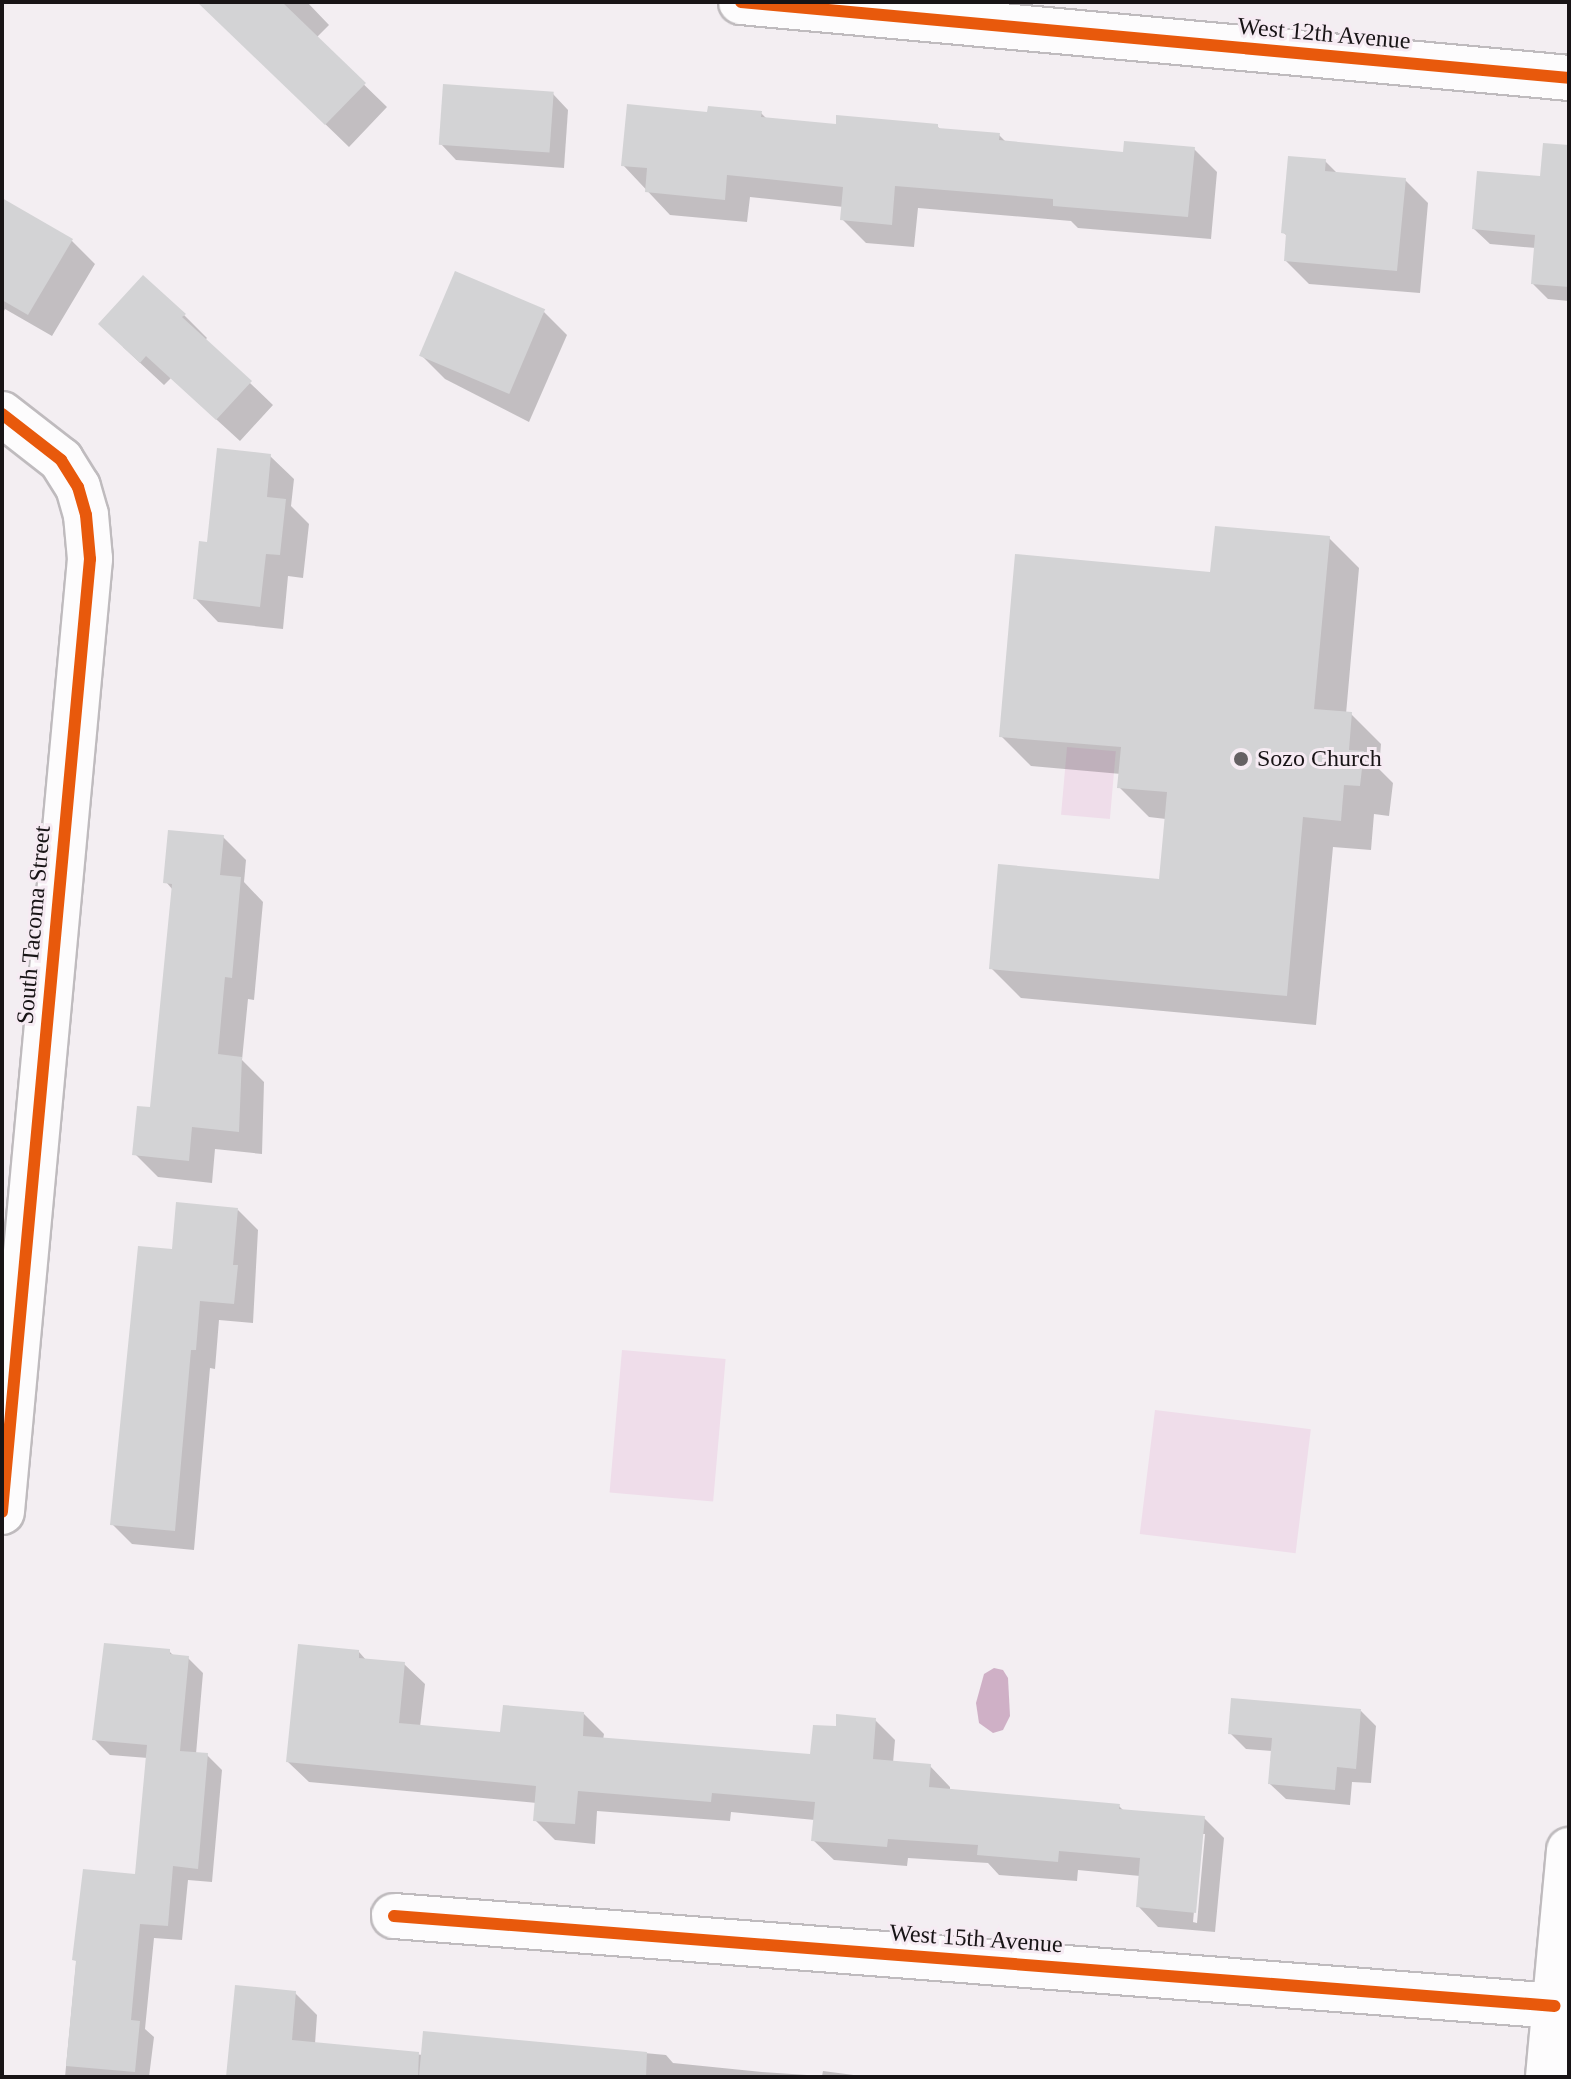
<!DOCTYPE html>
<style>
body{margin:0}
#map{position:relative;width:1571px;height:2079px;overflow:hidden;background:#f3eef2;font-family:"Times New Roman",serif}
div>[style]{position:absolute}
.green>*{inset:0;background:#efddea;transform-origin:0 0}
.water>*{inset:0;background:#cfb0c6}
.shadow>*{inset:0;background:#0003}
.building>*{inset:0;background:#d3d3d5;transform-origin:0 0}
.roads{filter:drop-shadow(2px 0 #bfbbbe) drop-shadow(-2px 0 #bfbbbe) drop-shadow(0 2px #bfbbbe) drop-shadow(0 -2px #bfbbbe)}
.minor>*{height:44px;margin:-22px;padding:0 22px;transform-origin:22px;border-radius:22px;background:#fdfcfd}
.cycleway>*{height:12px;margin:-6px;padding:0 6px;transform-origin:6px;border-radius:6px;background:#e8590c}
.dots>*{width:22px;height:22px;translate:-50% -50%;box-sizing:border-box;border:4px solid #f6ebf3;border-radius:50%}
span{translate:-50% -50%;white-space:nowrap;text-align:center;line-height:1.15;-webkit-text-stroke:6px #f6ebf3;paint-order:stroke}
.street-label{font-size:24px;color:#181416}
.poi-label{font-size:24px;color:#181416}
.left{translate:0 -50%;text-align:left}
.frame{position:absolute;inset:0;border:4px solid #181416;pointer-events:none}
</style>
<div id="map">
<div class="green">
<i style="left:1067px;top:747px;width:49px;height:68px;rotate:5deg"></i>
<i style="left:622px;top:1350px;width:104px;height:143px;rotate:5deg"></i>
<i style="left:1155px;top:1410px;width:157px;height:125px;rotate:7deg"></i>
</div>
<div class="water">
<i style="clip-path:polygon(994px 1668px,1003px 1670px,1008px 1678px,1010px 1716px,1003px 1730px,993px 1733px,979px 1723px,976px 1703px,984px 1674px)"></i>
</div>
<div class="shadow">
<i style="clip-path:polygon(225px 2px,307px 2px,329px 25px,316px 38px,387px 107px,349px 147px,236px 38px)"></i>
<i style="clip-path:polygon(553px 94px,568px 110px,564px 168px,456px 160px,441px 144px)"></i>
<i style="clip-path:polygon(761px 113px,768px 120px,837px 126px,937px 126px,941px 130px,999px 135px,1006px 142px,1125px 154px,1194px 149px,1217px 172px,1211px 239px,1078px 228px,1071px 221px,918px 208px,914px 247px,866px 243px,843px 220px,844px 207px,750px 197px,747px 222px,670px 215px,623px 165px,709px 114px)"></i>
<i style="clip-path:polygon(1325px 161px,1338px 174px,1405px 180px,1428px 203px,1420px 293px,1309px 284px,1286px 261px,1288px 237px,1283px 232px)"></i>
<i style="clip-path:polygon(1569px 181px,1569px 301px,1548px 299px,1533px 284px,1536px 248px,1490px 244px,1474px 229px)"></i>
<i style="clip-path:polygon(2px 200px,72px 241px,95px 264px,52px 336px,5px 309px,2px 315px)"></i>
<i style="clip-path:polygon(544px 312px,567px 335px,529px 422px,445px 379px,422px 356px)"></i>
<i style="clip-path:polygon(184px 315px,207px 338px,205px 340px,273px 405px,240px 441px,171px 378px,164px 385px,123px 347px)"></i>
<i style="clip-path:polygon(270px 456px,294px 479px,291px 506px,309px 524px,303px 578px,288px 576px,283px 629px,218px 622px,195px 598px,209px 544px)"></i>
<i style="clip-path:polygon(1329px 538px,1359px 568px,1346px 714px,1351px 714px,1381px 744px,1379px 769px,1393px 783px,1389px 816px,1374px 814px,1371px 850px,1333px 847px,1316px 1025px,1021px 998px,991px 968px,1160px 881px,1166px 819px,1149px 817px,1119px 787px,1121px 774px,1031px 766px,1001px 736px,1212px 575px)"></i>
<i style="clip-path:polygon(223px 837px,246px 860px,244px 882px,263px 902px,254px 1000px,248px 999px,242px 1060px,264px 1082px,262px 1154px,215px 1149px,212px 1183px,158px 1177px,135px 1154px,152px 1109px,173px 890px,166px 882px)"></i>
<i style="clip-path:polygon(238px 1210px,258px 1230px,253px 1323px,219px 1320px,215px 1369px,210px 1368px,194px 1550px,132px 1544px,112px 1524px,173px 1252px)"></i>
<i style="clip-path:polygon(169px 1651px,175px 1657px,188px 1658px,203px 1673px,196px 1754px,207px 1755px,222px 1770px,212px 1882px,188px 1880px,182px 1940px,154px 1938px,145px 2029px,154px 2037px,149px 2077px,65px 2077px,85px 1871px,137px 1876px,148px 1758px,110px 1755px,95px 1740px)"></i>
<i style="clip-path:polygon(evenodd,359px 1652px,367px 1661px,404px 1664px,425px 1684px,420px 1727px,502px 1734px,584px 1714px,604px 1734px,603px 1740px,812px 1757px,838px 1728px,875px 1720px,895px 1740px,893px 1763px,930px 1766px,950px 1787px,950px 1791px,1119px 1806px,1124px 1811px,1204px 1818px,1224px 1838px,1215px 1932px,1158px 1927px,1138px 1906px,1140px 1876px,1078px 1870px,1077px 1881px,999px 1875px,988px 1863px,908px 1858px,907px 1866px,834px 1860px,813px 1840px,815px 1820px,731px 1812px,730px 1821px,597px 1811px,595px 1844px,555px 1840px,535px 1820px,537px 1803px,309px 1782px,288px 1762px,359px 1652px,1201px 1834px,1205px 1834px,1197px 1923px,1193px 1922px,1201px 1834px)"></i>
<i style="clip-path:polygon(1361px 1711px,1376px 1726px,1371px 1783px,1352px 1782px,1350px 1805px,1286px 1799px,1270px 1784px,1273px 1751px,1246px 1749px,1230px 1733px)"></i>
<i style="clip-path:polygon(295px 1993px,317px 2015px,315px 2044px,423px 2055px,425px 2033px,666px 2055px,673px 2063px,762px 2072px,822px 2076px,823px 2071px,869px 2077px,228px 2077px)"></i>
</div>
<div class="building">
<i style="clip-path:polygon(197px 2px,282px 2px,366px 83px,325px 125px)"></i>
<i style="left:443px;top:84px;width:111px;height:61px;rotate:4deg"></i>
<i style="clip-path:polygon(627px 104px,707px 112px,708px 106px,762px 111px,761px 117px,836px 124px,836px 115px,938px 124px,938px 128px,1000px 133px,999px 140px,1123px 152px,1124px 141px,1195px 147px,1188px 217px,1053px 206px,1053px 199px,895px 186px,892px 225px,840px 220px,843px 187px,727px 175px,725px 200px,645px 192px,647px 168px,621px 166px)"></i>
<i style="clip-path:polygon(1543px 143px,1569px 145px,1569px 287px,1531px 284px,1535px 235px,1472px 229px,1477px 171px,1540px 176px)"></i>
<i style="clip-path:polygon(1288px 156px,1326px 159px,1325px 171px,1406px 178px,1397px 271px,1284px 261px,1286px 234px,1281px 233px)"></i>
<i style="clip-path:polygon(2px 198px,73px 239px,28px 315px,2px 300px)"></i>
<i style="left:455px;top:271px;width:98px;height:92px;rotate:23deg"></i>
<i style="clip-path:polygon(143px 275px,186px 314px,182px 317px,252px 381px,216px 420px,146px 356px,140px 363px,98px 324px)"></i>
<i style="clip-path:polygon(217px 448px,271px 454px,267px 497px,286px 499px,280px 555px,266px 554px,260px 607px,193px 599px,199px 541px,207px 542px)"></i>
<i style="clip-path:polygon(1215px 526px,1330px 536px,1314px 709px,1352px 712px,1349px 750px,1364px 751px,1360px 786px,1344px 785px,1341px 821px,1303px 817px,1287px 996px,989px 969px,998px 864px,1159px 879px,1167px 792px,1117px 788px,1121px 747px,999px 737px,1015px 554px,1210px 572px)"></i>
<i style="clip-path:polygon(168px 830px,224px 835px,220px 875px,241px 877px,232px 978px,225px 977px,218px 1054px,242px 1057px,239px 1132px,192px 1127px,189px 1161px,132px 1155px,137px 1106px,150px 1107px,172px 884px,163px 883px)"></i>
<i style="clip-path:polygon(176px 1202px,238px 1208px,233px 1265px,238px 1265px,234px 1304px,200px 1301px,196px 1350px,191px 1350px,175px 1531px,110px 1525px,138px 1246px,172px 1249px)"></i>
<i style="clip-path:polygon(104px 1643px,170px 1649px,170px 1654px,189px 1656px,180px 1751px,208px 1753px,198px 1869px,173px 1866px,168px 1926px,140px 1924px,131px 2020px,140px 2021px,135px 2072px,66px 2066px,76px 1961px,72px 1960px,83px 1869px,135px 1874px,147px 1745px,92px 1740px)"></i>
<i style="clip-path:polygon(298px 1644px,359px 1650px,359px 1658px,405px 1662px,399px 1723px,500px 1732px,503px 1705px,584px 1712px,583px 1736px,810px 1754px,813px 1725px,836px 1726px,836px 1714px,876px 1718px,873px 1759px,931px 1764px,929px 1787px,1120px 1804px,1119px 1809px,1205px 1816px,1196px 1913px,1136px 1907px,1140px 1858px,1059px 1851px,1058px 1862px,977px 1855px,978px 1845px,888px 1839px,887px 1847px,811px 1841px,815px 1802px,712px 1793px,711px 1802px,578px 1791px,575px 1824px,533px 1821px,536px 1786px,286px 1762px)"></i>
<i style="clip-path:polygon(1231px 1698px,1361px 1709px,1356px 1769px,1337px 1767px,1335px 1790px,1268px 1784px,1272px 1738px,1228px 1734px)"></i>
<i style="clip-path:polygon(235px 1985px,296px 1991px,292px 2040px,419px 2052px,418px 2077px,226px 2077px)"></i>
<i style="clip-path:polygon(423px 2031px,647px 2052px,646px 2077px,419px 2077px)"></i>
</div>
<div class="roads">
<div class="minor">
<i style="left:741px;top:2px;width:831px;rotate:5.24deg"></i>
<i style="left:2px;top:414px;width:75px;rotate:37.9deg"></i>
<i style="left:61px;top:460px;width:32px;rotate:58deg"></i>
<i style="left:78px;top:487px;width:29px;rotate:74deg"></i>
<i style="left:86px;top:515px;width:44px;rotate:84.8deg"></i>
<i style="left:90px;top:559px;width:957px;rotate:95.28deg"></i>
<i style="left:394px;top:1916px;width:1164px;rotate:4.43deg"></i>
<i style="left:1548px;top:2077px;width:228px;rotate:-84.7deg"></i>
</div>
</div>
<div class="cycleway">
<i style="left:741px;top:2px;width:831px;rotate:5.24deg"></i>
<i style="left:2px;top:414px;width:75px;rotate:37.9deg"></i>
<i style="left:61px;top:460px;width:32px;rotate:58deg"></i>
<i style="left:78px;top:487px;width:29px;rotate:74deg"></i>
<i style="left:86px;top:515px;width:44px;rotate:84.8deg"></i>
<i style="left:90px;top:559px;width:957px;rotate:95.28deg"></i>
<i style="left:394px;top:1916px;width:1164px;rotate:4.43deg"></i>
</div>
<div class="dots">
<i style="left:1241px;top:759px;background:#656063"></i>
</div>
<div class="street-label">
<span style="left:1324px;top:34px;rotate:5deg">West 12th Avenue</span>
<span style="left:34px;top:925px;rotate:-85deg">South Tacoma Street</span>
<span style="left:976px;top:1939px;rotate:4deg">West 15th Avenue</span>
</div>
<div class="poi-label">
<span class="left" style="left:1257px;top:759px">Sozo Church</span>
</div>
<div class="frame"></div>
</div>
